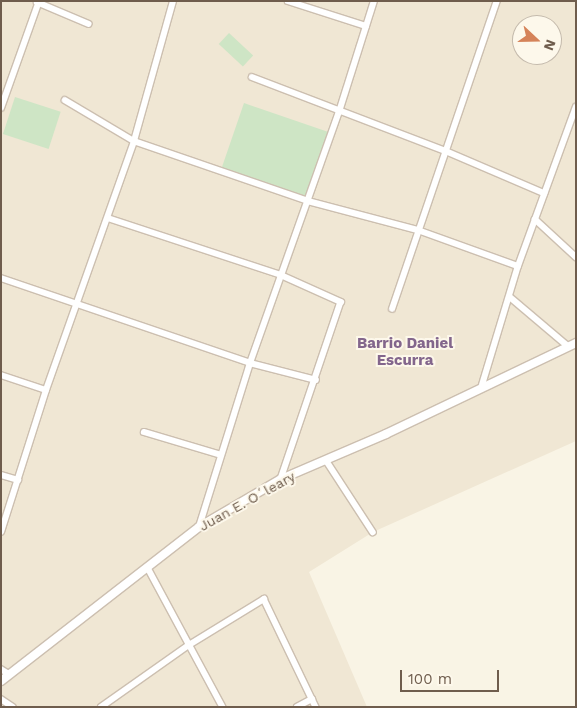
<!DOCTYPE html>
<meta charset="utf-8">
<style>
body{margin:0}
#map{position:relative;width:577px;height:708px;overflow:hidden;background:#f9f4e5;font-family:"Work Sans",sans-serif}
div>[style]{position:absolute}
.residential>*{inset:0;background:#f0e7d4}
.green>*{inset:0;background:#cee5c5;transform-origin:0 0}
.roads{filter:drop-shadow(1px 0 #ccbfb0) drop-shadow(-1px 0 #ccbfb0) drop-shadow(0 1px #ccbfb0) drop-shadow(0 -1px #ccbfb0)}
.street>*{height:5.5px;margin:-2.75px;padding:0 2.75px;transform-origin:2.75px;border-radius:2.75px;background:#fff}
.secondary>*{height:8px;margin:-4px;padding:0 4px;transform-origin:4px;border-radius:4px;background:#fff}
span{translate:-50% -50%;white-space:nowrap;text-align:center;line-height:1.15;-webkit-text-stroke:4px #fdf8eb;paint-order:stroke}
.street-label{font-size:14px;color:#6f5d4d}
.neighbourhood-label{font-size:15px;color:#83668c;font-weight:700}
.frame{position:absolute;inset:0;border:2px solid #6f5d4d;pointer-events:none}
.north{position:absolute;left:512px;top:15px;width:50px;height:50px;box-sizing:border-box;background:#fdf8eb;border:1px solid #c4baac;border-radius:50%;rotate:111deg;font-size:14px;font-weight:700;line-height:20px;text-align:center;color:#6f5d4d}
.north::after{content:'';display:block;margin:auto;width:18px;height:22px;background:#d58359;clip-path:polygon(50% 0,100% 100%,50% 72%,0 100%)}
.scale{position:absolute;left:400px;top:670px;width:99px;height:22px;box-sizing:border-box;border:2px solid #6f5d4d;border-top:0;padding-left:6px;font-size:15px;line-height:18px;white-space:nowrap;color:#6f5d4d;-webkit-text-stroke:4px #fdf8eb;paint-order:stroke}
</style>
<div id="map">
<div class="residential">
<i style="clip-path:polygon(evenodd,1px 1px,576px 1px,576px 441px,373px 532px,309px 572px,367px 707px,13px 707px,1px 699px,1px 681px,8px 674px,1px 669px,1px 1px,522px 25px,552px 25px,552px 55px,522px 55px,522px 25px)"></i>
</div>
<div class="green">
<i style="left:229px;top:33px;width:33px;height:15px;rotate:43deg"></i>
<i style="left:15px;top:97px;width:48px;height:39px;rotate:18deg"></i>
<i style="left:244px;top:103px;width:90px;height:70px;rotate:19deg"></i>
</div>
<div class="roads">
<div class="street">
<i style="left:288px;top:1px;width:82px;rotate:17.8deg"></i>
<i style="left:37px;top:2px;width:56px;rotate:22.9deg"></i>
<i style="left:252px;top:77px;width:208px;rotate:20.9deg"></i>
<i style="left:446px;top:151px;width:107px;rotate:23.2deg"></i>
<i style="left:65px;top:100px;width:80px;rotate:30.7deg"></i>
<i style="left:134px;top:141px;width:184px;rotate:19deg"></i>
<i style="left:308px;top:201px;width:114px;rotate:14.8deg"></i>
<i style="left:418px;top:230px;width:106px;rotate:19.8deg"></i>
<i style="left:1px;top:108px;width:114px;rotate:-70.4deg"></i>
<i style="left:108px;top:218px;width:182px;rotate:18.2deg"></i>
<i style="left:281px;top:275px;width:66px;rotate:24.2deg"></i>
<i style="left:341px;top:302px;width:187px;rotate:108.7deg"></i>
<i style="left:535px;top:219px;width:56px;rotate:42.8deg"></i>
<i style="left:1px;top:278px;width:263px;rotate:18.8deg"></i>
<i style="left:250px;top:363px;width:68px;rotate:14.4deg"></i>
<i style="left:510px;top:297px;width:76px;rotate:40.2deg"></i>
<i style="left:392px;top:309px;width:325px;rotate:-71.2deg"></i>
<i style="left:1px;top:375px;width:47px;rotate:18.4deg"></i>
<i style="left:482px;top:385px;width:124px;rotate:-73.2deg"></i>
<i style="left:518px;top:266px;width:169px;rotate:-70deg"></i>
<i style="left:144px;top:432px;width:80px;rotate:16.6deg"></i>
<i style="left:326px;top:460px;width:86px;rotate:56.9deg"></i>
<i style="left:1px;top:475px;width:18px;rotate:16deg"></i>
<i style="left:199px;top:527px;width:172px;rotate:-72.7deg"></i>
<i style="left:250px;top:363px;width:266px;rotate:-70.5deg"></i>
<i style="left:339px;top:112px;width:116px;rotate:-72.5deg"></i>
<i style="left:1px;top:532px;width:149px;rotate:-72.4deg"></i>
<i style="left:46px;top:390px;width:264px;rotate:-70.5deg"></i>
<i style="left:134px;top:141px;width:145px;rotate:-74.4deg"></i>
<i style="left:148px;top:568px;width:158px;rotate:61.7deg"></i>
<i style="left:1px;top:669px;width:9px;rotate:32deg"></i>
<i style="left:1px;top:699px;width:14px;rotate:34deg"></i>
<i style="left:101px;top:707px;width:108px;rotate:-35.2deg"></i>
<i style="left:189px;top:645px;width:88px;rotate:-31.5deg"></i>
<i style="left:264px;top:599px;width:120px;rotate:64.3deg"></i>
<i style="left:297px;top:707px;width:17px;rotate:-28deg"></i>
</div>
<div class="secondary">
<i style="left:1px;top:681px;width:251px;rotate:-37.9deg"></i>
<i style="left:199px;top:527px;width:95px;rotate:-30.3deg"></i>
<i style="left:281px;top:479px;width:114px;rotate:-23.2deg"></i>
<i style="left:386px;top:434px;width:211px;rotate:-25.6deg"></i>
</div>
</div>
<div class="street-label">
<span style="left:247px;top:501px;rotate:-29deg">Juan E. O´leary</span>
</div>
<div class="neighbourhood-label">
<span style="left:405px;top:352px">Barrio Daniel<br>Escurra</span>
</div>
<div class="frame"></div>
<div class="north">N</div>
<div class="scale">100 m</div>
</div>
